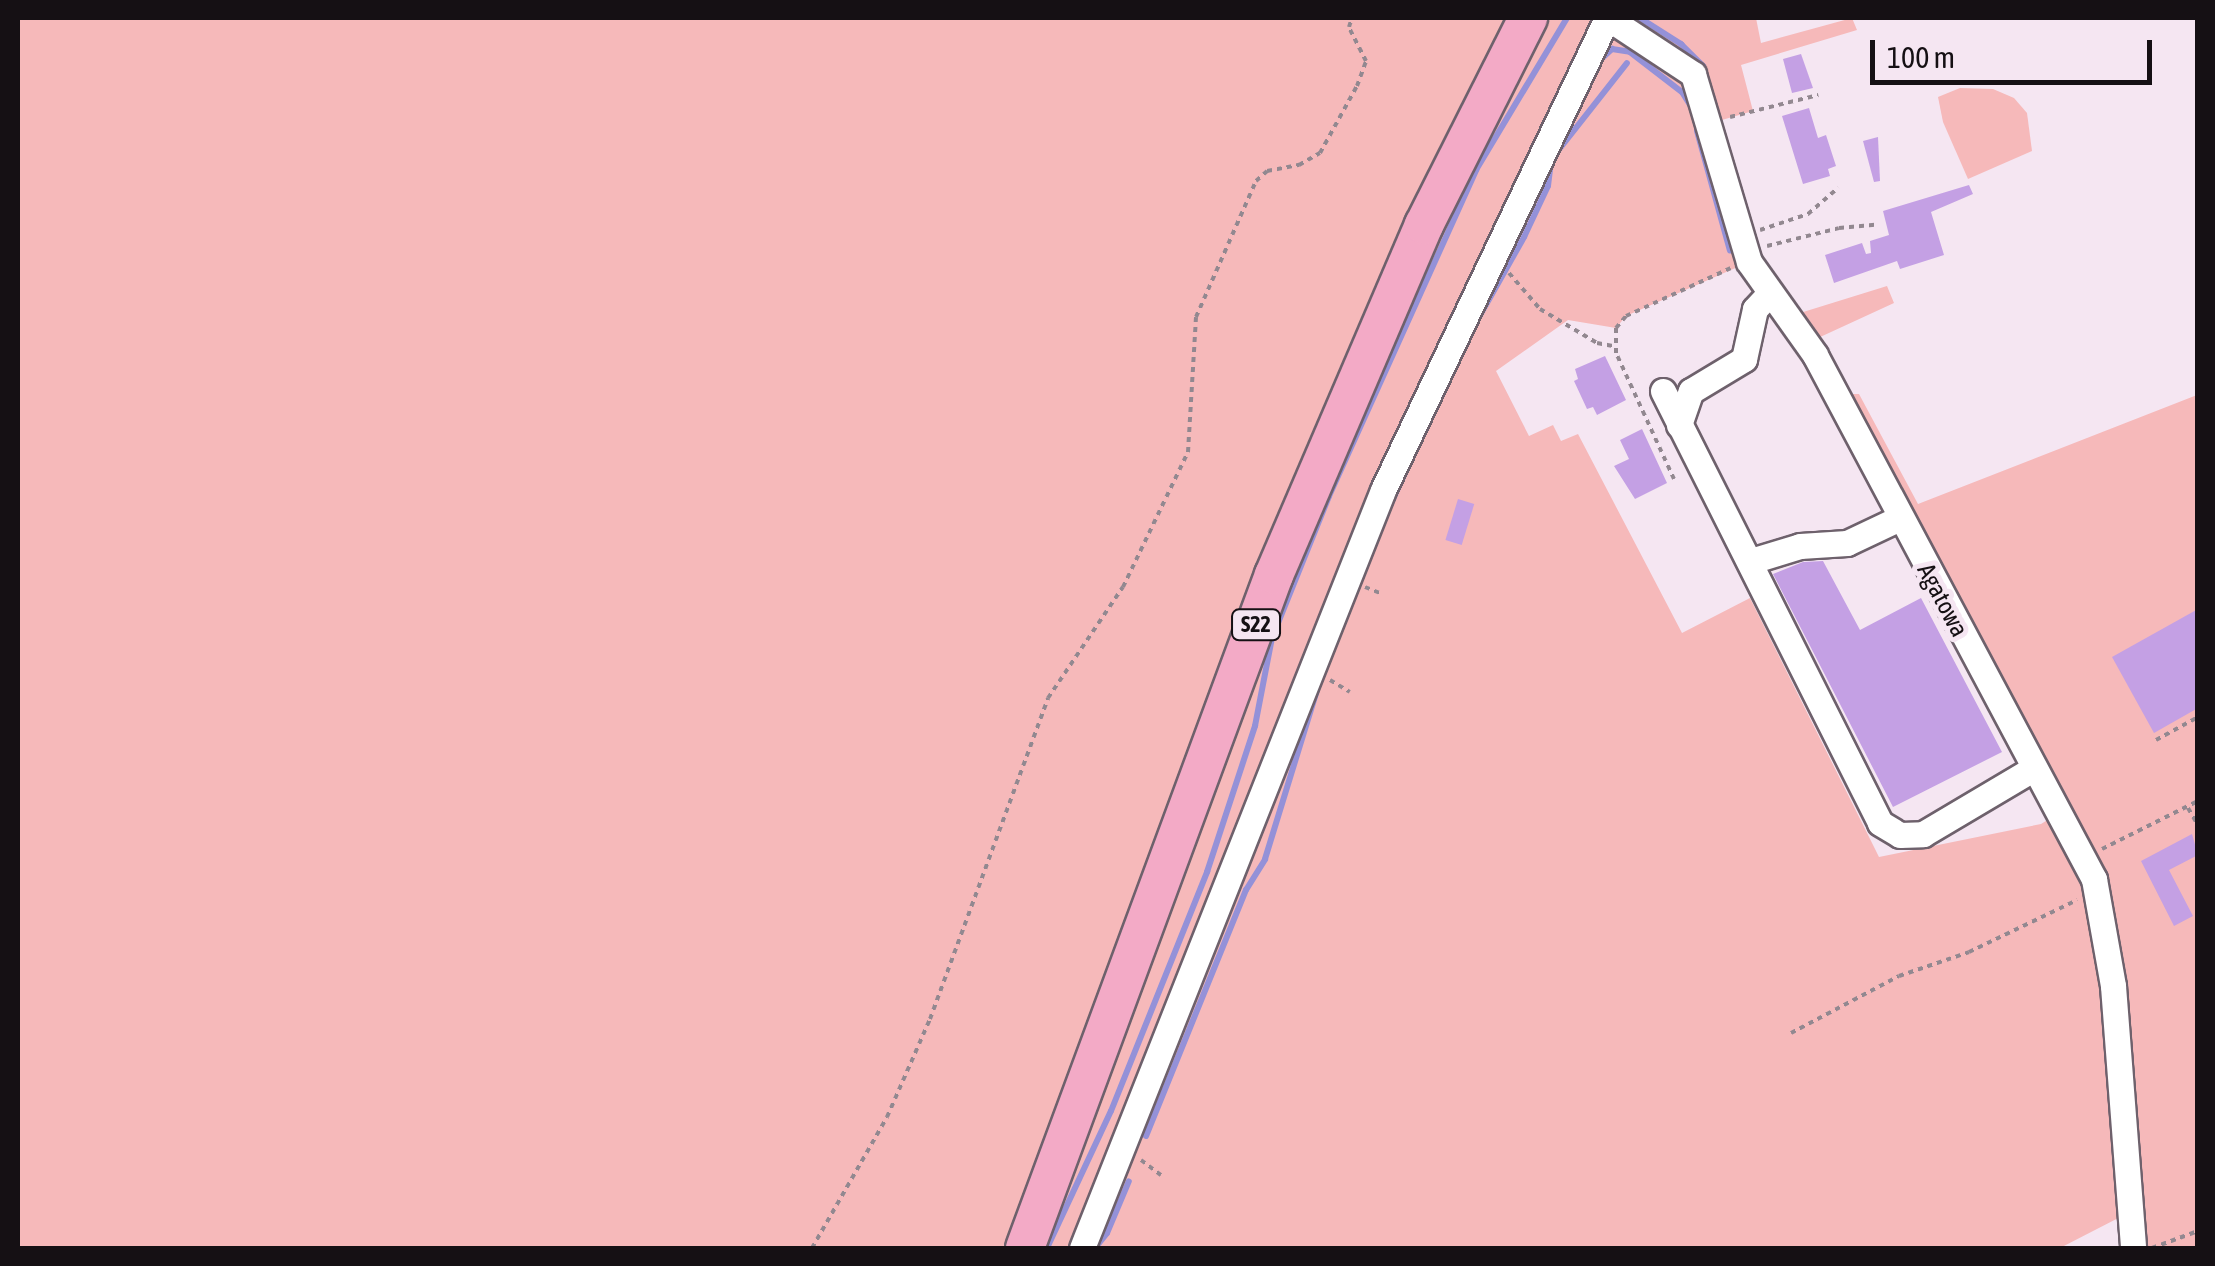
<!DOCTYPE html>
<style>
body{margin:0}
#map{position:relative;width:2215px;height:1266px;overflow:hidden;background:#f5e6f2;font-family:"Asap Condensed",sans-serif}
div>[style]{position:absolute}
.green>*{inset:0;background:#f6b9ba}
.stream>*{height:6px;margin:-3px;padding:0 3px;transform-origin:3px;border-radius:3px;background:#9491d8}
.building>*{inset:0;background:#c4a0e4;transform-origin:0 0}
.path>*{height:4px;margin-top:-2px;transform-origin:0;background:repeating-linear-gradient(90deg,#928890 0 5px,transparent 0 10px)}
.roads{filter:drop-shadow(2px 0 #6e616c) drop-shadow(-2px 0 #6e616c) drop-shadow(0 2px #6e616c) drop-shadow(0 -2px #6e616c)}
.minor>*{height:25px;margin:-12.5px;padding:0 12.5px;transform-origin:12.5px;border-radius:12.5px;background:#fff}
.highway>*{height:38px;margin:-19px;padding:0 19px;transform-origin:19px;border-radius:19px;background:#f3aac6}
span{translate:-50% -50%;white-space:nowrap;text-align:center;line-height:1.15;-webkit-text-stroke:10px #f5e6f2;paint-order:stroke}
.shield-label span{padding:2px 8px;background:#f5e6f2;border:2px solid;border-radius:8px;-webkit-text-stroke-width:0}
.shield-label{font-size:22px;color:#151014;font-weight:700}
.street-label{font-size:25px;color:#151014}
.frame{position:absolute;inset:0;border:20px solid #151014;pointer-events:none}
.scale{position:absolute;left:1870px;top:40px;width:282px;height:45px;box-sizing:border-box;border:5px solid #151014;border-top:0;padding-left:12px;font-size:30px;line-height:35px;white-space:nowrap;color:#151014;-webkit-text-stroke:8px #f5e6f2;paint-order:stroke}
</style>
<div id="map">
<div class="green">
<i style="clip-path:polygon(18px 18px,1510px 18px,1003px 1248px,18px 1248px)"></i>
<i style="clip-path:polygon(1544px 18px,1756px 18px,1761px 43px,1852px 18px,1857px 30px,1741px 65px,1753px 111px,1708px 124px,1749px 262px,1626px 316px,1616px 328px,1568px 320px,1496px 371px,1529px 436px,1553px 425px,1561px 441px,1578px 434px,1682px 633px,1750px 598px,1879px 857px,2041px 824px,2059px 813px,1800px 313px,1887px 286px,1894px 303px,1818px 338px,1847px 394px,1859px 394px,1918px 504px,2197px 395px,2197px 1248px,2133px 1248px,2130px 1212px,2060px 1248px,1040px 1248px,1265px 641px,1422px 263px)"></i>
<i style="clip-path:polygon(1960px 88px,1993px 89px,2014px 98px,2027px 113px,2032px 151px,1968px 179px,1943px 122px,1938px 97px)"></i>
</div>
<div class="stream">
<i style="left:1640px;top:18px;width:49px;rotate:32.4deg"></i>
<i style="left:1681px;top:44px;width:31px;rotate:45deg"></i>
<i style="left:1599px;top:61px;width:18px;rotate:-43deg"></i>
<i style="left:1612px;top:49px;width:18px;rotate:9deg"></i>
<i style="left:1630px;top:52px;width:66px;rotate:37.6deg"></i>
<i style="left:1682px;top:92px;width:15px;rotate:58deg"></i>
<i style="left:1697px;top:131px;width:124px;rotate:74.6deg"></i>
<i style="left:1557px;top:152px;width:113px;rotate:-51.8deg"></i>
<i style="left:1479px;top:317px;width:92px;rotate:-60.6deg"></i>
<i style="left:1524px;top:237px;width:56px;rotate:-64.8deg"></i>
<i style="left:1548px;top:186px;width:23px;rotate:-83deg"></i>
<i style="left:1387px;top:512px;width:67px;rotate:-65.3deg"></i>
<i style="left:1146px;top:1136px;width:266px;rotate:-67.9deg"></i>
<i style="left:1246px;top:890px;width:36px;rotate:-58deg"></i>
<i style="left:1265px;top:859px;width:177px;rotate:-72.9deg"></i>
<i style="left:1047px;top:1248px;width:151px;rotate:-65deg"></i>
<i style="left:1111px;top:1111px;width:258px;rotate:-68.1deg"></i>
<i style="left:1207px;top:872px;width:154px;rotate:-71.8deg"></i>
<i style="left:1255px;top:726px;width:90px;rotate:-79.1deg"></i>
<i style="left:1272px;top:638px;width:153px;rotate:-68.1deg"></i>
<i style="left:1329px;top:496px;width:358px;rotate:-65.7deg"></i>
<i style="left:1476px;top:170px;width:177px;rotate:-59.1deg"></i>
<i style="left:1095px;top:1248px;width:19px;rotate:-51deg"></i>
<i style="left:1107px;top:1233px;width:56px;rotate:-67.1deg"></i>
</div>
<div class="building">
<i style="clip-path:polygon(1801px 54px,1813px 88px,1792px 93px,1783px 59px)"></i>
<i style="clip-path:polygon(1809px 108px,1818px 138px,1826px 135px,1836px 166px,1828px 169px,1830px 176px,1803px 184px,1782px 116px)"></i>
<i style="clip-path:polygon(1878px 137px,1880px 181px,1874px 182px,1863px 141px)"></i>
<i style="clip-path:polygon(1969px 185px,1973px 194px,1931px 212px,1944px 255px,1900px 269px,1897px 261px,1834px 283px,1825px 255px,1862px 243px,1866px 254px,1871px 253px,1870px 241px,1889px 235px,1883px 211px)"></i>
<i style="clip-path:polygon(1605px 356px,1626px 400px,1597px 415px,1593px 407px,1587px 409px,1574px 381px,1578px 379px,1575px 369px)"></i>
<i style="clip-path:polygon(1642px 429px,1667px 483px,1635px 499px,1614px 466px,1629px 459px,1620px 440px)"></i>
<i style="left:1458px;top:499px;width:17px;height:43px;rotate:17deg"></i>
<i style="clip-path:polygon(1823px 561px,1860px 630px,1921px 598px,2002px 752px,1893px 807px,1773px 574px,1803px 562px)"></i>
<i style="clip-path:polygon(2198px 609px,2198px 708px,2154px 733px,2112px 657px)"></i>
<i style="clip-path:polygon(2192px 834px,2198px 855px,2169px 870px,2193px 916px,2174px 926px,2141px 861px)"></i>
</div>
<div class="path">
<i style="left:1730px;top:117px;width:91px;rotate:-14deg"></i>
<i style="left:1760px;top:230px;width:51px;rotate:-18.4deg"></i>
<i style="left:1808px;top:214px;width:40px;rotate:-41deg"></i>
<i style="left:1767px;top:246px;width:74px;rotate:-14deg"></i>
<i style="left:1839px;top:228px;width:36px;rotate:-5deg"></i>
<i style="left:1509px;top:273px;width:48px;rotate:49.3deg"></i>
<i style="left:1540px;top:309px;width:66px;rotate:30.8deg"></i>
<i style="left:1597px;top:343px;width:16px;rotate:11deg"></i>
<i style="left:1674px;top:479px;width:139px;rotate:-114.7deg"></i>
<i style="left:1616px;top:353px;width:25px;rotate:-90deg"></i>
<i style="left:1616px;top:328px;width:16px;rotate:-50deg"></i>
<i style="left:1626px;top:316px;width:115px;rotate:-24.6deg"></i>
<i style="left:1365px;top:587px;width:16px;rotate:22deg"></i>
<i style="left:1330px;top:680px;width:23px;rotate:31deg"></i>
<i style="left:2156px;top:740px;width:48px;rotate:-28.7deg"></i>
<i style="left:2188px;top:808px;width:20px;rotate:60deg"></i>
<i style="left:2102px;top:849px;width:107px;rotate:-26.6deg"></i>
<i style="left:1791px;top:1033px;width:122px;rotate:-27.8deg"></i>
<i style="left:1899px;top:976px;width:74px;rotate:-18.9deg"></i>
<i style="left:1969px;top:952px;width:120px;rotate:-25.7deg"></i>
<i style="left:1141px;top:1160px;width:25px;rotate:37deg"></i>
<i style="left:812px;top:1248px;width:151px;rotate:-60.2deg"></i>
<i style="left:887px;top:1117px;width:107px;rotate:-66.3deg"></i>
<i style="left:930px;top:1019px;width:342px;rotate:-69.8deg"></i>
<i style="left:1048px;top:698px;width:134px;rotate:-56deg"></i>
<i style="left:1123px;top:587px;width:150px;rotate:-64.3deg"></i>
<i style="left:1188px;top:452px;width:135px;rotate:-86.6deg"></i>
<i style="left:1196px;top:317px;width:149px;rotate:-66.2deg"></i>
<i style="left:1256px;top:181px;width:15px;rotate:-42deg"></i>
<i style="left:1267px;top:171px;width:33px;rotate:-11deg"></i>
<i style="left:1299px;top:165px;width:24px;rotate:-30deg"></i>
<i style="left:1320px;top:153px;width:77px;rotate:-61.1deg"></i>
<i style="left:1357px;top:86px;width:27px;rotate:-70deg"></i>
<i style="left:1366px;top:61px;width:38px;rotate:-117deg"></i>
<i style="left:1349px;top:27px;width:9px;rotate:-72deg"></i>
<i style="left:2152px;top:1248px;width:49px;rotate:-20.3deg"></i>
</div>
<div class="roads">
<div class="minor">
<i style="left:1608px;top:18px;width:102px;rotate:33.4deg"></i>
<i style="left:1693px;top:74px;width:196px;rotate:73.4deg"></i>
<i style="left:1749px;top:262px;width:114px;rotate:54.6deg"></i>
<i style="left:1815px;top:355px;width:594px;rotate:61.97deg"></i>
<i style="left:2094px;top:879px;width:109px;rotate:79.9deg"></i>
<i style="left:2113px;top:986px;width:263px;rotate:85.6deg"></i>
<i style="left:1663px;top:391px;width:483px;rotate:63.3deg"></i>
<i style="left:1880px;top:823px;width:23px;rotate:31deg"></i>
<i style="left:1900px;top:835px;width:23px;rotate:-2deg"></i>
<i style="left:1923px;top:834px;width:129px;rotate:-30.7deg"></i>
<i style="left:1679px;top:425px;width:36px;rotate:-71deg"></i>
<i style="left:1691px;top:391px;width:62px;rotate:-31.1deg"></i>
<i style="left:1744px;top:359px;width:51px;rotate:-77.6deg"></i>
<i style="left:1755px;top:309px;width:22px;rotate:-47deg"></i>
<i style="left:1751px;top:561px;width:51px;rotate:-17deg"></i>
<i style="left:1800px;top:546px;width:47px;rotate:-3.7deg"></i>
<i style="left:1847px;top:543px;width:59px;rotate:-25.3deg"></i>
<i style="left:1082px;top:1248px;width:816px;rotate:-68.34deg"></i>
<i style="left:1383px;top:490px;width:522px;rotate:-64.61deg"></i>
</div>
<div class="highway">
<i style="left:1025px;top:1248px;width:718px;rotate:-69.7deg"></i>
<i style="left:1274px;top:575px;width:381px;rotate:-66.8deg"></i>
<i style="left:1424px;top:225px;width:232px;rotate:-63.3deg"></i>
</div>
</div>
<div class="shield-label">
<span style="left:1256px;top:625px">S22</span>
</div>
<div class="street-label">
<span style="left:1943px;top:600px;rotate:62deg">Agatowa</span>
</div>
<div class="frame"></div>
<div class="scale">100 m</div>
</div>
